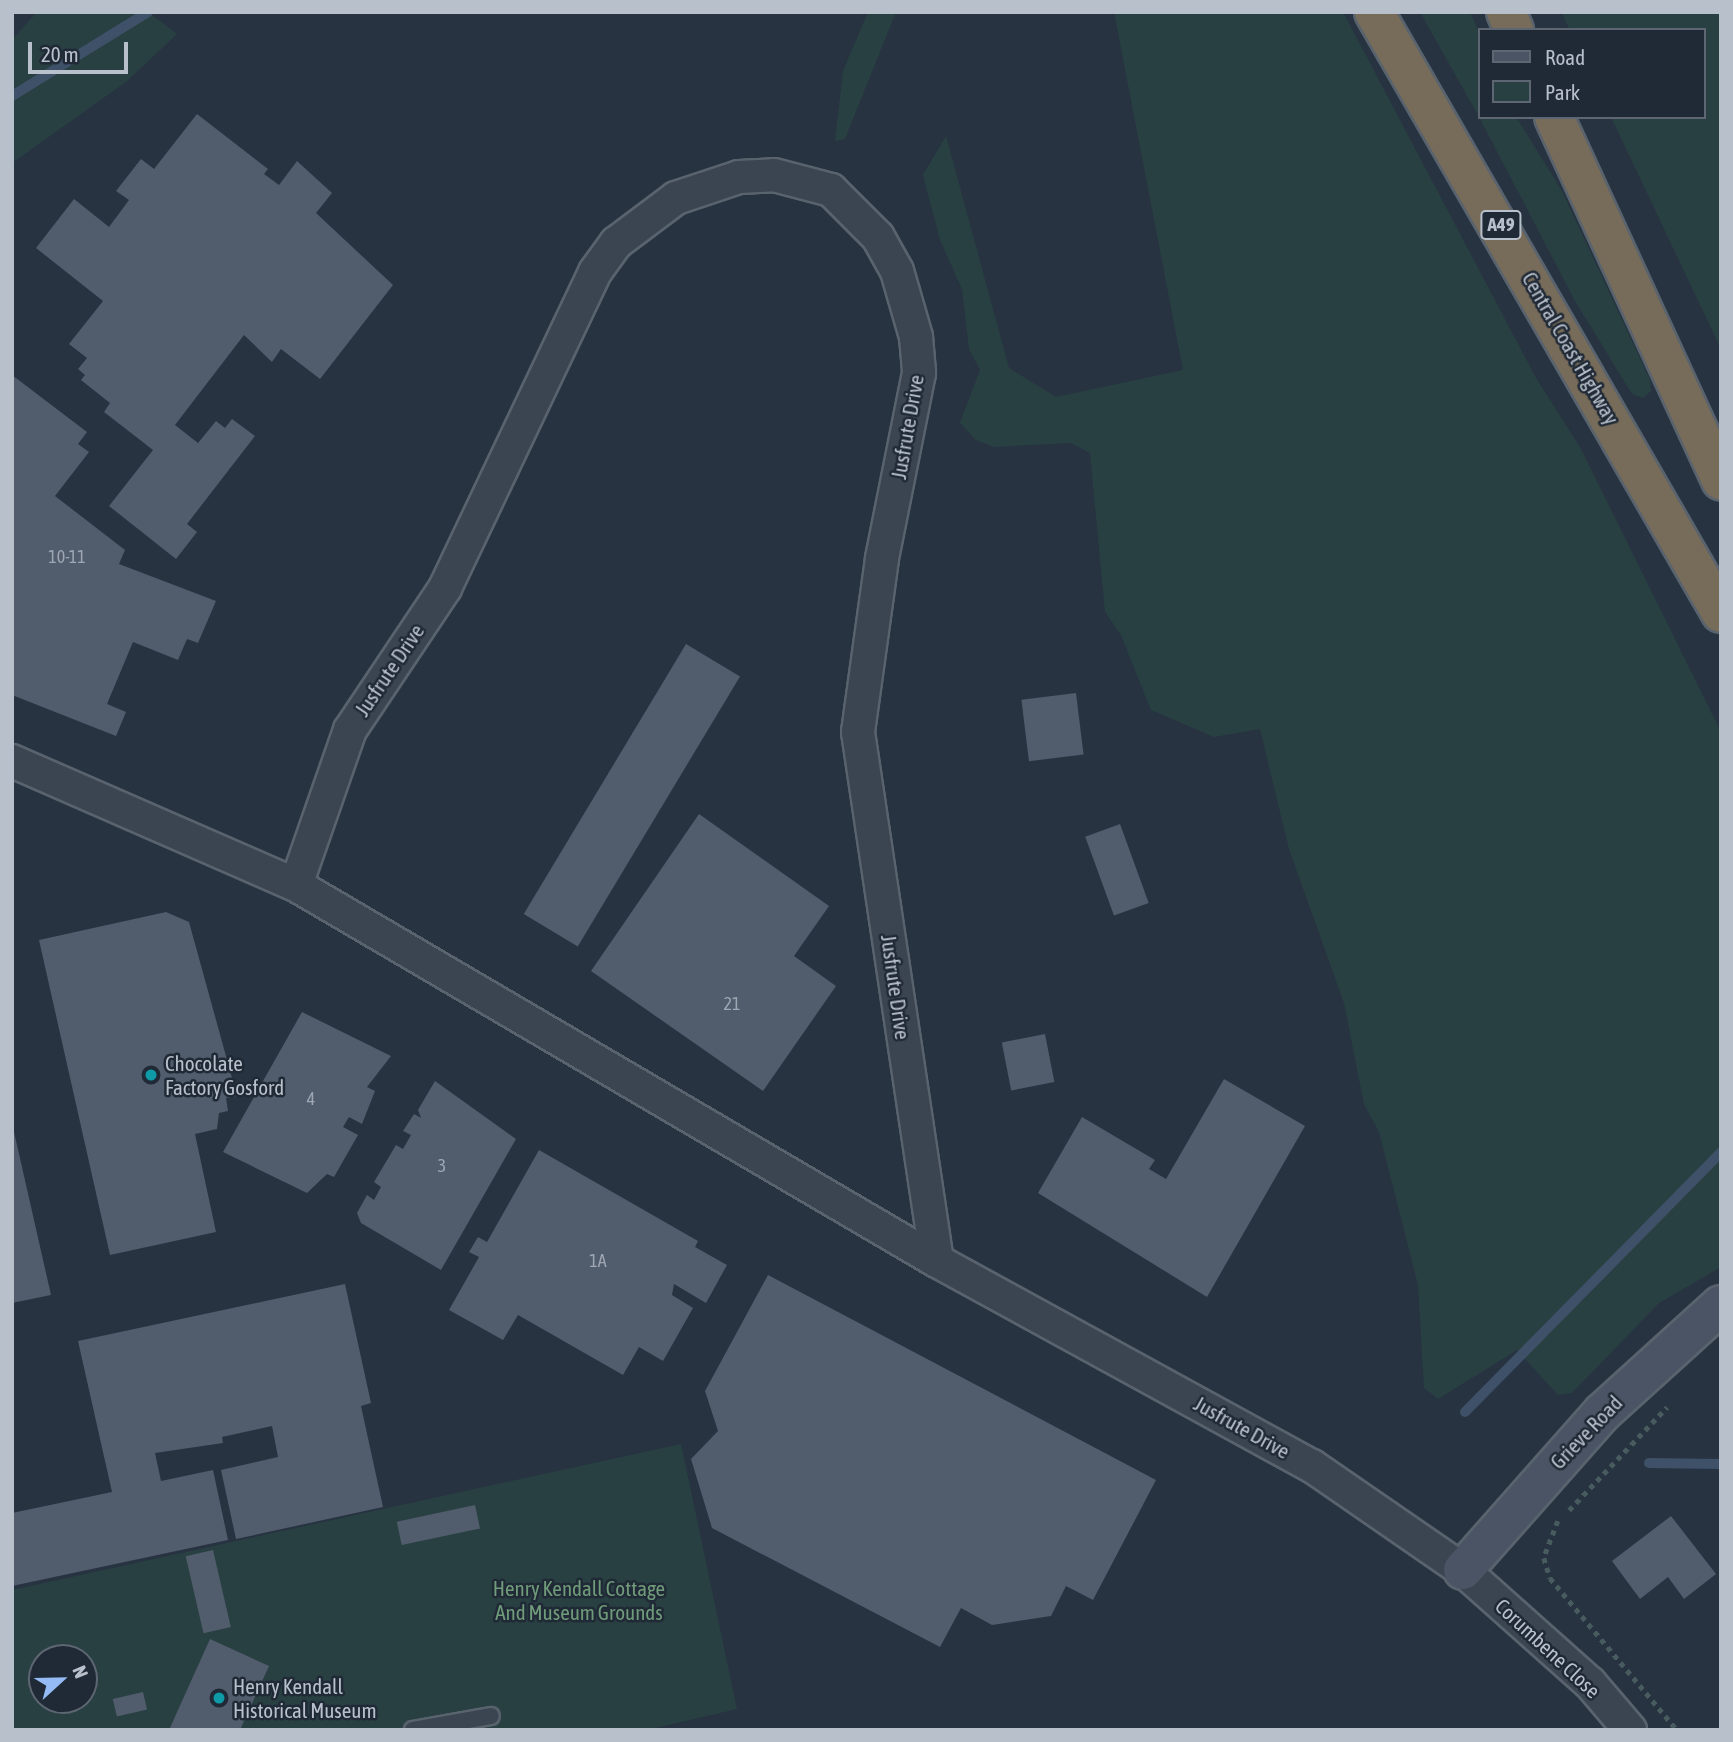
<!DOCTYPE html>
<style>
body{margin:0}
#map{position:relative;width:1733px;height:1742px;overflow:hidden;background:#273341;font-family:"Asap Condensed",sans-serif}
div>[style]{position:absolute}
.green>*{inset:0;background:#294042}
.stream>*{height:10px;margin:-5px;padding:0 5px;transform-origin:5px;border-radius:5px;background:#3e5169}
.building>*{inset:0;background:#515c6c;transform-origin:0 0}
.path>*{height:4.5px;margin-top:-2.25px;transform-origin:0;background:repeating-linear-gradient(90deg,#485c5f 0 5px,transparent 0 10px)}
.roads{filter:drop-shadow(2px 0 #59636e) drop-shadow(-2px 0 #59636e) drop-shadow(0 2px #59636e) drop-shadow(0 -2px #59636e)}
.lane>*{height:16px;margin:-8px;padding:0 8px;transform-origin:8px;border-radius:8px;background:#3b4551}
.street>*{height:32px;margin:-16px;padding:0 16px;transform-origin:16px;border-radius:16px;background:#3b4551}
.secondary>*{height:38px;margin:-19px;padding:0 19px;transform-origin:19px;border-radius:19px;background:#4a5464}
.highway>*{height:38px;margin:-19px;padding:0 19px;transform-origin:19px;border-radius:19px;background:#776b59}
.dots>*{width:19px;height:19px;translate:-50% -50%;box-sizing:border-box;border:4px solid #202a36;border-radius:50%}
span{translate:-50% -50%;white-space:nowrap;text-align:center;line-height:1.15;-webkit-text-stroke:5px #202a36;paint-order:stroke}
.number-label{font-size:18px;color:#9ea7b3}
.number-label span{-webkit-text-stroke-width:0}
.shield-label span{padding:2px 5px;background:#202a36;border:2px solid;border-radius:5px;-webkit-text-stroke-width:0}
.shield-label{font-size:19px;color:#b8c0cb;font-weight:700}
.street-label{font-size:21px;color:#b8c0cb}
.poi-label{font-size:21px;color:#b8c0cb}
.left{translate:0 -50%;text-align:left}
.park-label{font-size:21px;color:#709b7a}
.frame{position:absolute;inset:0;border:14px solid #b8c0cb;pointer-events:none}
.legend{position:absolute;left:1478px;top:28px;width:228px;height:91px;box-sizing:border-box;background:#202a36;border:2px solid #5d6672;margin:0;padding:9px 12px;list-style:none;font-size:21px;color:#b8c0cb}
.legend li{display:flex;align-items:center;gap:14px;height:35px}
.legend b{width:35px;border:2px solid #5d6672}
.north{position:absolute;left:28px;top:1644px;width:70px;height:70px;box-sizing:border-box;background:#202a36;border:2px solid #5d6672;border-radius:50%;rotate:68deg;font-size:19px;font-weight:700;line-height:28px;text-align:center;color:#b8c0cb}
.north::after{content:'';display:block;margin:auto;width:24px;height:32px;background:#94bbf5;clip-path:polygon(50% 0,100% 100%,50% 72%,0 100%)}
.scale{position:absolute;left:28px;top:42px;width:100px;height:32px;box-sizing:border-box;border:4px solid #b8c0cb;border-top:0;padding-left:9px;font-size:21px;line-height:24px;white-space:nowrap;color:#b8c0cb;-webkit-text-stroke:5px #202a36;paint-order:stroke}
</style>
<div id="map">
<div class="green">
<i style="clip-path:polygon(37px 12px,148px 12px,177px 34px,126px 82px,12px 163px,12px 40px)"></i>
<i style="clip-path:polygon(868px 12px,896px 12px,845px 139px,835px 141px,843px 71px)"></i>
<i style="clip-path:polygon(1114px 12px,1343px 12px,1536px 378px,1580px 447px,1721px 732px,1721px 1267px,1659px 1303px,1572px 1393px,1558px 1395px,1517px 1350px,1438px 1399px,1424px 1388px,1418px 1285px,1379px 1132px,1364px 1104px,1344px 1003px,1289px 849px,1260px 729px,1214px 737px,1151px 710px,1121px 635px,1105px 612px,1090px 453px,1071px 443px,994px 447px,976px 440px,960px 423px,980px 370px,969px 349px,962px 289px,940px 240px,923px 175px,946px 136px,1009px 368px,1056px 397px,1183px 370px)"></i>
<i style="clip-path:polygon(1420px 12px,1470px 12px,1479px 32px,1479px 117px)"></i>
<i style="clip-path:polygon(1561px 12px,1721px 12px,1721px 349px,1611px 117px,1703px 117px,1703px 30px,1570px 30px)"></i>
<i style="clip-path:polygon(1479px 117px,1516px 117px,1562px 191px,1650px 380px,1651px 391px,1643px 398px,1632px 394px,1575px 301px)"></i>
<i style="clip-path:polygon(evenodd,681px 1444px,737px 1709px,647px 1730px,12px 1730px,12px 1590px,681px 1444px,42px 1658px,84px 1658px,84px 1700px,42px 1700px,42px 1658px)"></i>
</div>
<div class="stream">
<i style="left:12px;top:96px;width:160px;rotate:-31.7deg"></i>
<i style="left:1465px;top:1412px;width:365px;rotate:-45.4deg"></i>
<i style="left:1649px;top:1463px;width:72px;rotate:0.8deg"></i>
</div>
<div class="building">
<i style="clip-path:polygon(197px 114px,268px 169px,264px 174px,279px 185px,297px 161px,332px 193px,316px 213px,393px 285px,320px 379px,281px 349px,272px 362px,244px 335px,175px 425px,198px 443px,216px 421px,225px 428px,232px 419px,255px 436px,187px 524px,197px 532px,176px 559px,109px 506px,153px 450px,104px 412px,110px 403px,81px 380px,85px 375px,78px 369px,87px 358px,69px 344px,103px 301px,36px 248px,74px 199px,109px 227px,129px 200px,116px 191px,141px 159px,154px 169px)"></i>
<i style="clip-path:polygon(12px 375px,87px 432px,78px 444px,89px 452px,55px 496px,125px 550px,119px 564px,216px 601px,198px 643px,187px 639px,178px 660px,133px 642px,107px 704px,126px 712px,116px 736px,12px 695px)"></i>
<i style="left:686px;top:644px;width:63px;height:315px;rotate:31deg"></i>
<i style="left:1076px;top:693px;width:62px;height:55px;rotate:83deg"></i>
<i style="clip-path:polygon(699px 814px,829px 906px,794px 956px,836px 986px,763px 1091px,591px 971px)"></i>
<i style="left:1120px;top:824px;width:84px;height:37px;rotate:70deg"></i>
<i style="clip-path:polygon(166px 912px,189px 922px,237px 1096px,226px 1098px,228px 1111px,219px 1113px,217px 1129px,195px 1134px,216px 1232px,110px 1255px,39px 940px)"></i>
<i style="clip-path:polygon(302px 1012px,391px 1056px,367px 1087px,375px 1091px,362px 1124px,349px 1117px,343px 1127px,358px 1135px,334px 1177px,327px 1174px,307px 1193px,223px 1152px)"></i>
<i style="left:1045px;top:1034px;width:49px;height:44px;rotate:79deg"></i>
<i style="clip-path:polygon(1224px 1079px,1305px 1126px,1207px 1297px,1038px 1193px,1082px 1117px,1155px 1160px,1149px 1169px,1166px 1179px)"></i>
<i style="clip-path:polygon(435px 1081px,516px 1139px,441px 1270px,361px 1223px,357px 1213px,367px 1195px,374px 1200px,381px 1187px,374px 1182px,396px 1145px,403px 1149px,411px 1135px,403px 1131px,414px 1114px,421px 1118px,418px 1110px)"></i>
<i style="clip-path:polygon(12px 1123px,51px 1295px,12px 1303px)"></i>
<i style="clip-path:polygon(539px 1150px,698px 1241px,695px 1247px,727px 1265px,706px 1303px,674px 1284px,672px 1295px,693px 1308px,663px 1361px,639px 1347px,623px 1375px,518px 1315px,503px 1340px,449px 1310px,479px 1257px,469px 1252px,478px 1237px,487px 1242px)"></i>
<i style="clip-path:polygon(768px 1275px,1156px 1480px,1093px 1600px,1066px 1586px,1051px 1616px,992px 1625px,961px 1608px,940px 1647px,712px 1528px,691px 1459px,718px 1431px,705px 1391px)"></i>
<i style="clip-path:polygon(345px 1284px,371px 1403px,361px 1406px,383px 1507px,236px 1539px,221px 1470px,278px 1457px,272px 1426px,222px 1437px,223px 1443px,155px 1453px,161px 1481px,213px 1470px,228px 1540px,12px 1586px,12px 1513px,112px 1492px,78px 1341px)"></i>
<i style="left:475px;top:1505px;width:24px;height:80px;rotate:78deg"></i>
<i style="clip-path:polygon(1671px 1516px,1716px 1574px,1684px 1599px,1668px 1577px,1640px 1599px,1612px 1561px)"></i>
<i style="left:213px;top:1550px;width:79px;height:28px;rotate:77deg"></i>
<i style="clip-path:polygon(210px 1639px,269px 1666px,240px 1730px,169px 1730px)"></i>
<i style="left:143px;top:1692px;width:18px;height:31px;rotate:77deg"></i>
</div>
<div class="path">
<i style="left:1569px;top:1510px;width:142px;rotate:-46.4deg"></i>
<i style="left:1558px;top:1521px;width:40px;rotate:111deg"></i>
<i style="left:1544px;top:1558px;width:21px;rotate:73deg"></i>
<i style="left:1550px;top:1578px;width:198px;rotate:50.1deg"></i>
</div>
<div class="roads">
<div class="lane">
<i style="left:413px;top:1730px;width:79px;rotate:-10.2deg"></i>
</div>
<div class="street">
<i style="left:12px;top:761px;width:310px;rotate:23.6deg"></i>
<i style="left:296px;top:885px;width:743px;rotate:30.4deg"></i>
<i style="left:937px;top:1261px;width:427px;rotate:28.7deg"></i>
<i style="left:1312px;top:1466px;width:183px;rotate:34.6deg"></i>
<i style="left:1463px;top:1570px;width:170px;rotate:41.7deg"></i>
<i style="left:1590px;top:1683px;width:62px;rotate:49.6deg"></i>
<i style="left:296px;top:885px;width:164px;rotate:-70.8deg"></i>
<i style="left:350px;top:730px;width:171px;rotate:-56.2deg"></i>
<i style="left:445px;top:588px;width:350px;rotate:-64.6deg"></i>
<i style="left:595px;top:272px;width:36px;rotate:-54deg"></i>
<i style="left:616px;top:243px;width:75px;rotate:-36.9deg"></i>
<i style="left:676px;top:198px;width:66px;rotate:-18.4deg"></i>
<i style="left:739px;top:177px;width:35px;rotate:-3deg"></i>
<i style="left:774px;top:175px;width:59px;rotate:14.7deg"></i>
<i style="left:831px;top:190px;width:66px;rotate:45deg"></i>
<i style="left:878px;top:237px;width:39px;rotate:61deg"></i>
<i style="left:897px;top:271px;width:69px;rotate:73.9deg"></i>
<i style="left:916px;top:337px;width:36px;rotate:85deg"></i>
<i style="left:919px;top:373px;width:190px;rotate:101.3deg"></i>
<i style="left:882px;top:559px;width:175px;rotate:97.9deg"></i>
<i style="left:858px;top:732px;width:535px;rotate:81.51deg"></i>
</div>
<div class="secondary">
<i style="left:1463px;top:1570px;width:211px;rotate:-48.5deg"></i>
<i style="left:1603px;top:1412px;width:159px;rotate:-42.2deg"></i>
</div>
<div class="highway">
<i style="left:1374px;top:12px;width:694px;rotate:60deg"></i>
<i style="left:1506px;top:12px;width:20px;rotate:66deg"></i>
<i style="left:1554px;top:117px;width:400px;rotate:65.3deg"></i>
</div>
</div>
<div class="dots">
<i style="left:151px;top:1075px;background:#0f9aa8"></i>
<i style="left:219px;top:1698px;background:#0f9aa8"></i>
</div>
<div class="number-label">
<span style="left:67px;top:557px">10-11</span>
<span style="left:732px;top:1004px">21</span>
<span style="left:311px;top:1099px">4</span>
<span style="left:442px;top:1166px">3</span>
<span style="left:598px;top:1261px">1A</span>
</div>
<div class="shield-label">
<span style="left:1501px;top:225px">A49</span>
</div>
<div class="street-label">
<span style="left:1571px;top:348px;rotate:60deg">Central Coast Highway</span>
<span style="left:907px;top:427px;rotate:-80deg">Jusfrute Drive</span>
<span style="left:389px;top:670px;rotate:-56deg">Jusfrute Drive</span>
<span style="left:896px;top:987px;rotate:82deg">Jusfrute Drive</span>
<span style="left:1242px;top:1427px;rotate:29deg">Jusfrute Drive</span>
<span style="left:1586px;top:1432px;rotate:-46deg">Grieve Road</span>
<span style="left:1548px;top:1648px;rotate:43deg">Corumbene Close</span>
</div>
<div class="poi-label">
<span class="left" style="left:165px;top:1075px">Chocolate<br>Factory Gosford</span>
<span class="left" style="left:233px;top:1698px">Henry Kendall<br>Historical Museum</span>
</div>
<div class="park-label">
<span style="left:579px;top:1600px">Henry Kendall Cottage<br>And Museum Grounds</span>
</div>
<div class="frame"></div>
<ul class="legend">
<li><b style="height:9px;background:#4a5464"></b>Road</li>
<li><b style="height:19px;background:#294042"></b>Park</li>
</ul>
<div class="north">N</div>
<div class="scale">20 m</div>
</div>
